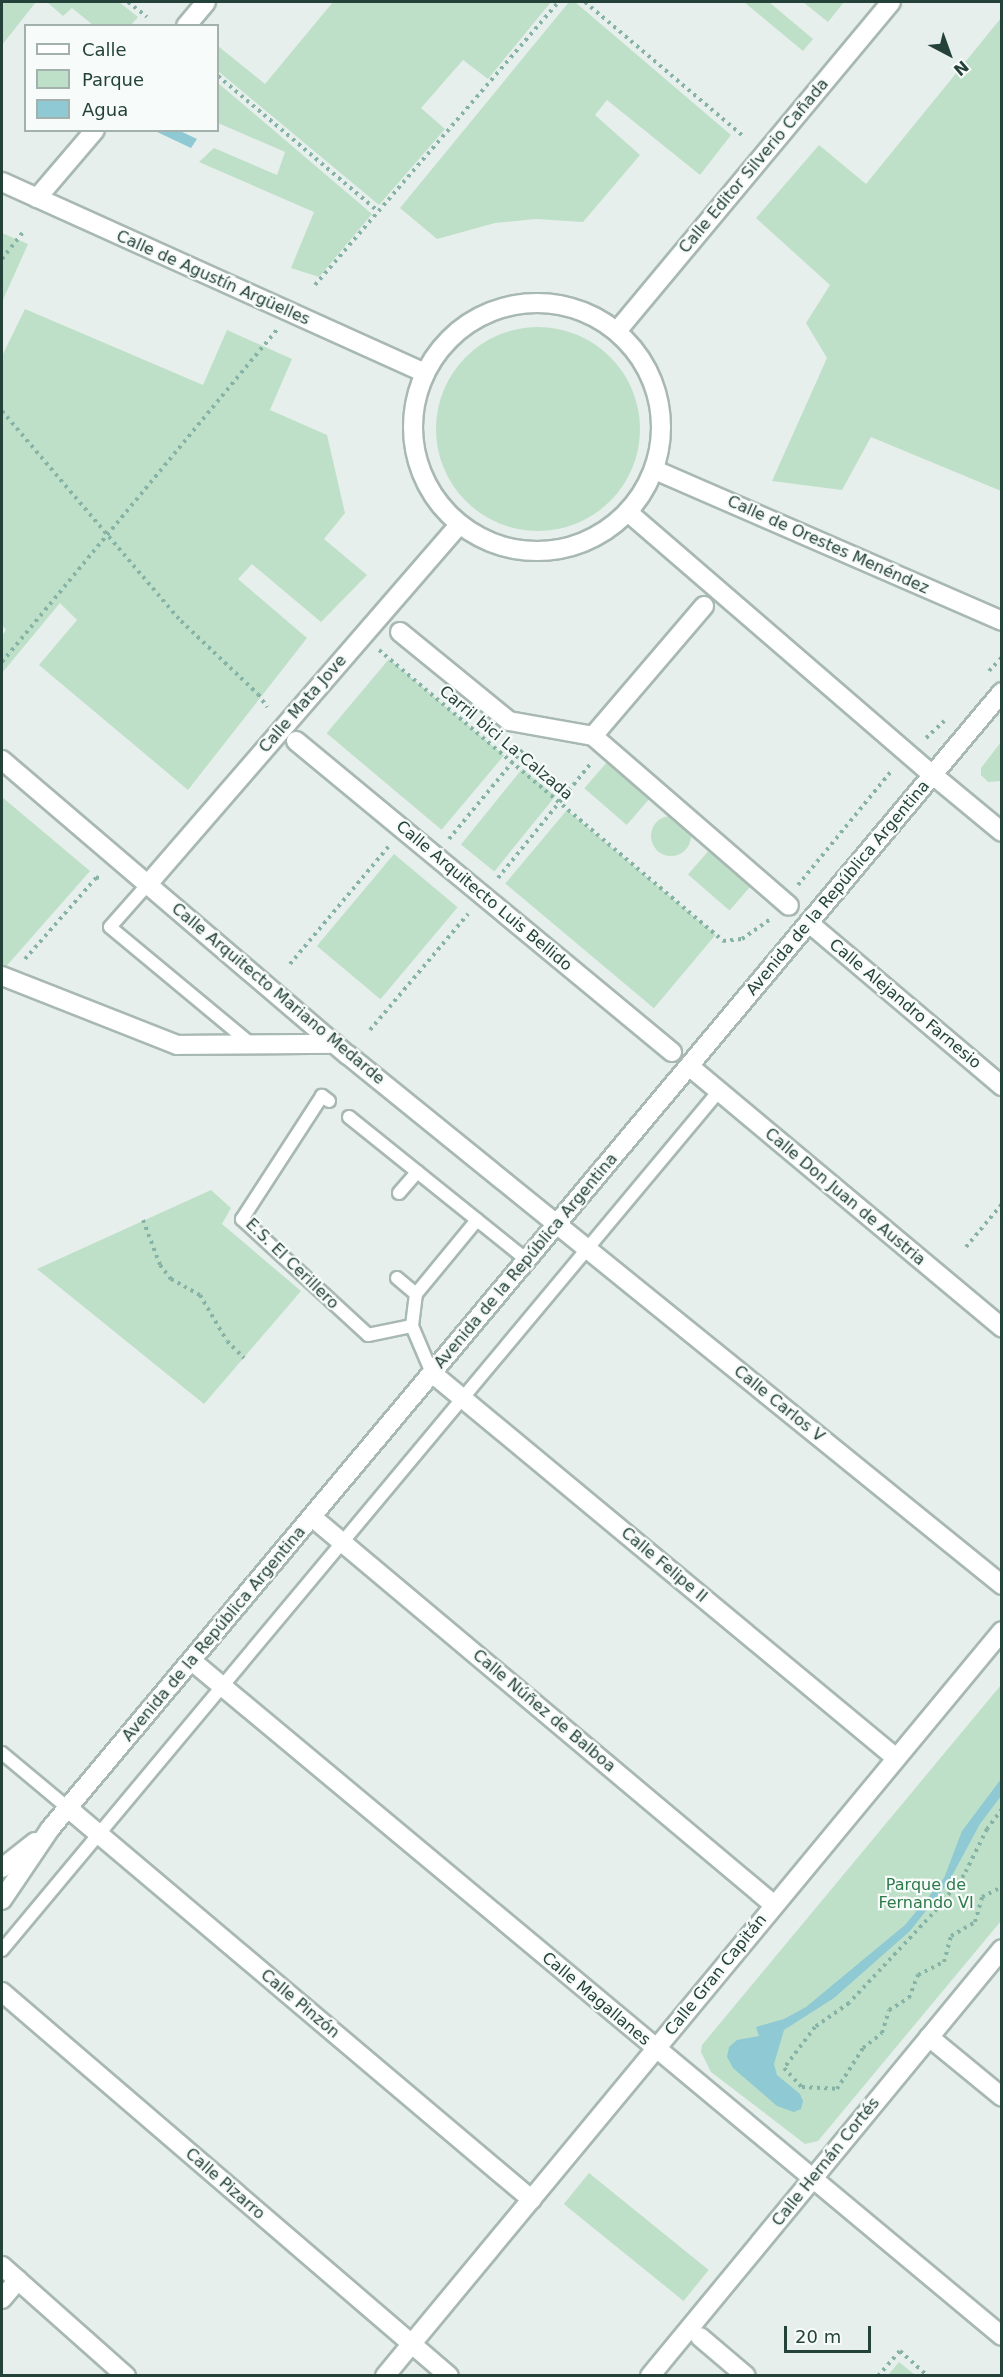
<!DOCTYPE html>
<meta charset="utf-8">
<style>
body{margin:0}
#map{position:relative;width:1003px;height:2377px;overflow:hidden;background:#e6efeb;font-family:"DejaVu Sans",sans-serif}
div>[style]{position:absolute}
.green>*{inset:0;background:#bfe0c8;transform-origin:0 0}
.round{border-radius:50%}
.water>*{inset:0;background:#8ec9d4}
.path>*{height:4px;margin-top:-2px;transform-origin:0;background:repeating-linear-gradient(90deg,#86b3a5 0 3px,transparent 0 7.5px)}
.roads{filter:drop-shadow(2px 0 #a8b8b2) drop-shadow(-2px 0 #a8b8b2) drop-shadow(0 2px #a8b8b2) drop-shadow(0 -2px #a8b8b2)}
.service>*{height:12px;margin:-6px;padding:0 6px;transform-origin:6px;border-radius:6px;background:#fff}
.pedestrian>*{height:18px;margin:-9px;padding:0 9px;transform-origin:9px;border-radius:9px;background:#fff}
.minor>*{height:18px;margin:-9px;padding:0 9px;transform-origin:9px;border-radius:9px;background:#fff}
.tertiary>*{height:18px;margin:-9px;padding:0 9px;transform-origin:9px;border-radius:9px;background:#fff}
.tertiary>.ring{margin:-9px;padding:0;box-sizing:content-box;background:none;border:18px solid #fff;border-radius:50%}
span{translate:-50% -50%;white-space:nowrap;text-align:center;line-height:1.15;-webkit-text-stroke:4.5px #f7fbf9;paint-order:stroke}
.street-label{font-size:16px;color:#24423a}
.park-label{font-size:16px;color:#2d7a4b}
.frame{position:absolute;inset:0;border:3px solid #24423a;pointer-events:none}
.legend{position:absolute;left:24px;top:24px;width:195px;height:108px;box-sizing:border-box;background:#f7fbf9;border:2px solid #a3b1ad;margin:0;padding:8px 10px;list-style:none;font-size:18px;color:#24423a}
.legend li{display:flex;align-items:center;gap:12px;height:30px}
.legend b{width:30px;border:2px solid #a3b1ad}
.north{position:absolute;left:919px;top:24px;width:60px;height:60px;-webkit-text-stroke:4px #f7fbf9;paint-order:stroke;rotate:139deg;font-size:16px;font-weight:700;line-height:24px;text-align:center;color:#24423a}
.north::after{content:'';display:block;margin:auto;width:21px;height:27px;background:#24423a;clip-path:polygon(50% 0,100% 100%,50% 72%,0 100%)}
.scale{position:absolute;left:784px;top:2326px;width:87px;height:27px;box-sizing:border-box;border:3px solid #24423a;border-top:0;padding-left:8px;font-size:18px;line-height:21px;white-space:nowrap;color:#24423a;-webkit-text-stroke:4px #f7fbf9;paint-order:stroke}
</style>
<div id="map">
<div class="green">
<i style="clip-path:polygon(2px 2px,36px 2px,2px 45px)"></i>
<i style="clip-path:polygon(47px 2px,119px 2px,138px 17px,131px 25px,93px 25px,72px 8px,63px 16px)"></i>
<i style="clip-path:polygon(333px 2px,551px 2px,488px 79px,463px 60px,421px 108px,445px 129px,379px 205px,218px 71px,218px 46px,265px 84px)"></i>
<i style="clip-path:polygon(569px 2px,575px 2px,731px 135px,700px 175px,607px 100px,595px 115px,640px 155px,583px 222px,536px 219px,495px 223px,437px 239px,400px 208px)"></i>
<i style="clip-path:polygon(744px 2px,769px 2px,813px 39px,803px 51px)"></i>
<i style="clip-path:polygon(803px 2px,844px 2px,828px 22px)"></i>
<i style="clip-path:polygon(1001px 18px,1001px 491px,871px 437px,842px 490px,772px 481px,827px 358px,806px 323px,830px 285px,756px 218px,819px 145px,866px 184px)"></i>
<i style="clip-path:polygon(218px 83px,372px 214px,319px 277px,291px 268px,314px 212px,199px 162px,214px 148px,277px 175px,285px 152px,218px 123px)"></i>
<i style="clip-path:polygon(2px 233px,28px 244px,2px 302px)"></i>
<i style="clip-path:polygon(25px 309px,203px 385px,227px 330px,292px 359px,270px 410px,327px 435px,345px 513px,324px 539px,367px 575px,321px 622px,252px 564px,238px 579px,307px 638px,188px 790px,39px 665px,77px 620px,60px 603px,2px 673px,2px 636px,6px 630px,2px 625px,2px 356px)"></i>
<i class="round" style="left:436px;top:327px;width:204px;height:204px"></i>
<i style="left:389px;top:659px;width:150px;height:97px;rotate:40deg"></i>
<i style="clip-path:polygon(1001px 742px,1001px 781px,988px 782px,981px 775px,981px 768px)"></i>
<i style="left:608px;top:761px;width:56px;height:36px;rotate:41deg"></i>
<i style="left:522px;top:769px;width:43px;height:97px;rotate:39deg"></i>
<i style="clip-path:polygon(2px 797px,90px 871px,3px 970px,2px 969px)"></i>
<i style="left:567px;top:810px;width:194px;height:96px;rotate:40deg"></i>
<i class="round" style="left:651px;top:816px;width:40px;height:40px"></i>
<i style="left:711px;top:848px;width:55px;height:35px;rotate:41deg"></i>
<i style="left:394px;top:854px;width:83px;height:120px;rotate:40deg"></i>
<i style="clip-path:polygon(211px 1190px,231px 1208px,222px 1224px,301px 1291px,204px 1404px,37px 1269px)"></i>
<i style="clip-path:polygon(1001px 1685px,1001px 1921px,818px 2141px,805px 2144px,711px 2072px,701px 2052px,702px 2045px)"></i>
<i style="left:589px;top:2173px;width:154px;height:40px;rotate:39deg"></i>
<i style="clip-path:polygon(899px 2362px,915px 2375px,888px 2375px)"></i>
</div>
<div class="water">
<i style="clip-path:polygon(155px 131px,180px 131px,197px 139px,191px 148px)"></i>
<i style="clip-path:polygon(1001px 1779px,1001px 1796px,980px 1824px,948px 1883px,910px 1931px,834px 1998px,784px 2030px,774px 2064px,777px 2075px,800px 2094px,803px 2101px,801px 2109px,794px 2112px,777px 2106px,733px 2068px,727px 2057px,729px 2047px,737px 2040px,759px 2036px,756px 2027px,784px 2019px,806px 2007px,905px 1925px,944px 1878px,962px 1831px)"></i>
</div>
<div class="path">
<i style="left:128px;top:2px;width:24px;rotate:38deg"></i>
<i style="left:585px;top:2px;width:206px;rotate:40.3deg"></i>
<i style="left:218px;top:76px;width:209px;rotate:40.2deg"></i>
<i style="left:2px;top:259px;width:33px;rotate:-52deg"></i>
<i style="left:315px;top:285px;width:373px;rotate:-49.3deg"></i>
<i style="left:2px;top:411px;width:276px;rotate:49.6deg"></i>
<i style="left:181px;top:621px;width:106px;rotate:43.5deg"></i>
<i style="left:258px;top:694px;width:16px;rotate:55deg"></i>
<i style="left:379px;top:650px;width:451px;rotate:40.2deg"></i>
<i style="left:723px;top:941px;width:19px;rotate:-6deg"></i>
<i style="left:742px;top:939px;width:35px;rotate:-35deg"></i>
<i style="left:2px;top:662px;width:431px;rotate:-50.4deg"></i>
<i style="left:989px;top:671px;width:19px;rotate:-47deg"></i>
<i style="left:926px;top:738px;width:25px;rotate:-43deg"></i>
<i style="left:449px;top:839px;width:118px;rotate:-50.5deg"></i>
<i style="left:498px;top:878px;width:148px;rotate:-51deg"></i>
<i style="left:798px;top:885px;width:149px;rotate:-50.7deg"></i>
<i style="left:25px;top:959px;width:108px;rotate:-48.8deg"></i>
<i style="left:96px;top:878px;width:7px;rotate:-16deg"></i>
<i style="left:290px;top:964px;width:154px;rotate:-50deg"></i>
<i style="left:370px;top:1030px;width:152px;rotate:-49.8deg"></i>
<i style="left:143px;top:1220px;width:48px;rotate:69.3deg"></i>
<i style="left:160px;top:1265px;width:18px;rotate:52deg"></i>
<i style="left:171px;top:1279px;width:33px;rotate:29deg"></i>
<i style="left:200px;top:1295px;width:53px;rotate:59.6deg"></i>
<i style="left:227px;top:1341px;width:24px;rotate:45deg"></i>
<i style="left:966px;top:1247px;width:56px;rotate:-50.1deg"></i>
<i style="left:1002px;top:1809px;width:25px;rotate:127deg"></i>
<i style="left:987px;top:1829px;width:51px;rotate:116.6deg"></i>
<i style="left:964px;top:1875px;width:43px;rotate:128.5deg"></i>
<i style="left:937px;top:1909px;width:129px;rotate:133.1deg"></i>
<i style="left:849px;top:2003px;width:42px;rotate:144.8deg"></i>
<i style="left:815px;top:2027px;width:51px;rotate:127.1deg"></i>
<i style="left:784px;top:2068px;width:26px;rotate:47deg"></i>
<i style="left:802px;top:2087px;width:35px;rotate:3deg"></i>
<i style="left:837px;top:2089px;width:49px;rotate:-57.6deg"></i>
<i style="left:863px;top:2048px;width:24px;rotate:-38deg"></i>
<i style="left:882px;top:2033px;width:24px;rotate:-73deg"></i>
<i style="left:889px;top:2010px;width:23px;rotate:-31deg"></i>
<i style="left:909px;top:1998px;width:25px;rotate:-69deg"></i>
<i style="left:918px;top:1975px;width:29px;rotate:-27deg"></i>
<i style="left:944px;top:1962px;width:27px;rotate:-75deg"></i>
<i style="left:951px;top:1936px;width:28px;rotate:-30deg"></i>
<i style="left:975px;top:1922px;width:26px;rotate:-74deg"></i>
<i style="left:982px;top:1897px;width:22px;rotate:-27deg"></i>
<i style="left:878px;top:2376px;width:33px;rotate:-49deg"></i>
<i style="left:900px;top:2351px;width:38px;rotate:42deg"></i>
</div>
<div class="roads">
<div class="service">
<i style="left:148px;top:884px;width:57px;rotate:131.5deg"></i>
<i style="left:110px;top:927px;width:183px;rotate:39.7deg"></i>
<i style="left:329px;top:1101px;width:9px;rotate:-144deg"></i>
<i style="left:322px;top:1096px;width:147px;rotate:123deg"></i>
<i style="left:242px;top:1219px;width:171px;rotate:42.6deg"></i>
<i style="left:368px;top:1335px;width:45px;rotate:-11.6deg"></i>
<i style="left:349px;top:1117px;width:228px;rotate:38.8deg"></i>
<i style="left:399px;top:1193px;width:28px;rotate:-49deg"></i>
<i style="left:397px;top:1278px;width:25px;rotate:40deg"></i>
<i style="left:432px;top:1373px;width:51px;rotate:-113.1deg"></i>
<i style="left:412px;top:1326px;width:32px;rotate:-83deg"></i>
<i style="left:416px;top:1294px;width:96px;rotate:-50.5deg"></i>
<i style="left:2px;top:1753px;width:86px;rotate:39.8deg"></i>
<i style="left:2px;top:1950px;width:1119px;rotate:-50.15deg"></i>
</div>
<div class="pedestrian">
<i style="left:400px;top:632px;width:141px;rotate:39.2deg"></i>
<i style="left:509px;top:721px;width:85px;rotate:10.1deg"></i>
<i style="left:593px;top:736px;width:259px;rotate:40.9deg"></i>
<i style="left:593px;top:736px;width:171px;rotate:-49.5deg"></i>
<i style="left:296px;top:741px;width:488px;rotate:39.6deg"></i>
<i style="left:700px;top:2337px;width:60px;rotate:40.3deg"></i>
</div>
<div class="minor">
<i style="left:186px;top:26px;width:31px;rotate:-50deg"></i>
<i style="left:37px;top:198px;width:89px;rotate:-49.5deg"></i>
<i style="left:617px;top:331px;width:428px;rotate:-50.2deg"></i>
<i style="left:2px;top:760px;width:455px;rotate:40.5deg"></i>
<i style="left:348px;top:1055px;width:842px;rotate:39.02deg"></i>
<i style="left:933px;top:775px;width:89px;rotate:39.6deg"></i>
<i style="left:148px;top:884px;width:475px;rotate:-49.1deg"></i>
<i style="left:809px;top:923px;width:253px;rotate:40.2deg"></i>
<i style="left:2px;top:976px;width:188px;rotate:21.5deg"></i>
<i style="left:177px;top:1045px;width:158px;rotate:-0.4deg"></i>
<i style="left:689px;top:1066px;width:408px;rotate:39.9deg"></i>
<i style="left:432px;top:1373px;width:603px;rotate:39.68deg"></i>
<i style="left:312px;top:1517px;width:603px;rotate:40.02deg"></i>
<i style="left:192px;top:1661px;width:1054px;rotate:39.81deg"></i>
<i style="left:68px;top:1808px;width:607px;rotate:40.19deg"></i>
<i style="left:2px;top:1992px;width:589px;rotate:40.66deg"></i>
<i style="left:929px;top:2037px;width:94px;rotate:39.4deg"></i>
<i style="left:2px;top:2266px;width:166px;rotate:41.6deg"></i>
<i style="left:2px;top:2299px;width:25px;rotate:-50deg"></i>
<i style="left:385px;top:2376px;width:967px;rotate:-50.37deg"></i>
<i style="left:650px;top:2376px;width:553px;rotate:-50.5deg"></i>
</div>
<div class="tertiary">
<i style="left:2px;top:182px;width:464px;rotate:24.3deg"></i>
<i class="ring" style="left:413px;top:303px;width:230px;height:230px"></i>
<i style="left:655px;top:470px;width:378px;rotate:23.5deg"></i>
<i style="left:629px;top:513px;width:401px;rotate:40.8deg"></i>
<i style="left:2px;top:1868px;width:42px;rotate:-38.2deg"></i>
<i style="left:2px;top:1900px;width:86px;rotate:-55.9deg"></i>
<i style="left:50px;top:1829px;width:1483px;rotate:-50.06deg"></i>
</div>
</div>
<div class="street-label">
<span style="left:754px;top:166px;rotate:-50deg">Calle Editor Silverio Cañada</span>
<span style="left:213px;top:278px;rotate:24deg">Calle de Agustín Argüelles</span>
<span style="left:828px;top:545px;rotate:24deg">Calle de Orestes Menéndez</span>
<span style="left:303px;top:704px;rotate:-49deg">Calle Mata Jove</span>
<span style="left:506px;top:743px;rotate:40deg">Carril bici La Calzada</span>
<span style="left:838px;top:888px;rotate:-50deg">Avenida de la República Argentina</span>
<span style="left:484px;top:896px;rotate:40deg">Calle Arquitecto Luis Bellido</span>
<span style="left:278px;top:994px;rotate:40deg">Calle Arquitecto Mariano Medarde</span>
<span style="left:905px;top:1004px;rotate:40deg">Calle Alejandro Farnesio</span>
<span style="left:845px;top:1197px;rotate:40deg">Calle Don Juan de Austria</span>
<span style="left:526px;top:1261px;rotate:-50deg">Avenida de la República Argentina</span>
<span style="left:292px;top:1264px;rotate:44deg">E.S. El Cerillero</span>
<span style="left:779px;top:1404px;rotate:39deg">Calle Carlos V</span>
<span style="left:664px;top:1565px;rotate:40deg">Calle Felipe II</span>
<span style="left:214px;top:1634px;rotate:-50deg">Avenida de la República Argentina</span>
<span style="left:544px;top:1711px;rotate:40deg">Calle Núñez de Balboa</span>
<span style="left:716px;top:1975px;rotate:-51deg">Calle Gran Capitán</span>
<span style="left:596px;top:1999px;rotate:40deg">Calle Magallanes</span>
<span style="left:300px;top:2004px;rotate:40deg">Calle Pinzón</span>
<span style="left:826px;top:2162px;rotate:-51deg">Calle Hernán Cortés</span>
<span style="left:225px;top:2184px;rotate:41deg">Calle Pizarro</span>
</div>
<div class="park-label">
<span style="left:926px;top:1894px">Parque de<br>Fernando VI</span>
</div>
<div class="frame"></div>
<ul class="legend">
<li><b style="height:8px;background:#fff"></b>Calle</li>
<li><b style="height:16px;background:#bfe0c8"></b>Parque</li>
<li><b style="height:16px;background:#8ec9d4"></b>Agua</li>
</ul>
<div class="north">N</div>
<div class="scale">20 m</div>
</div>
